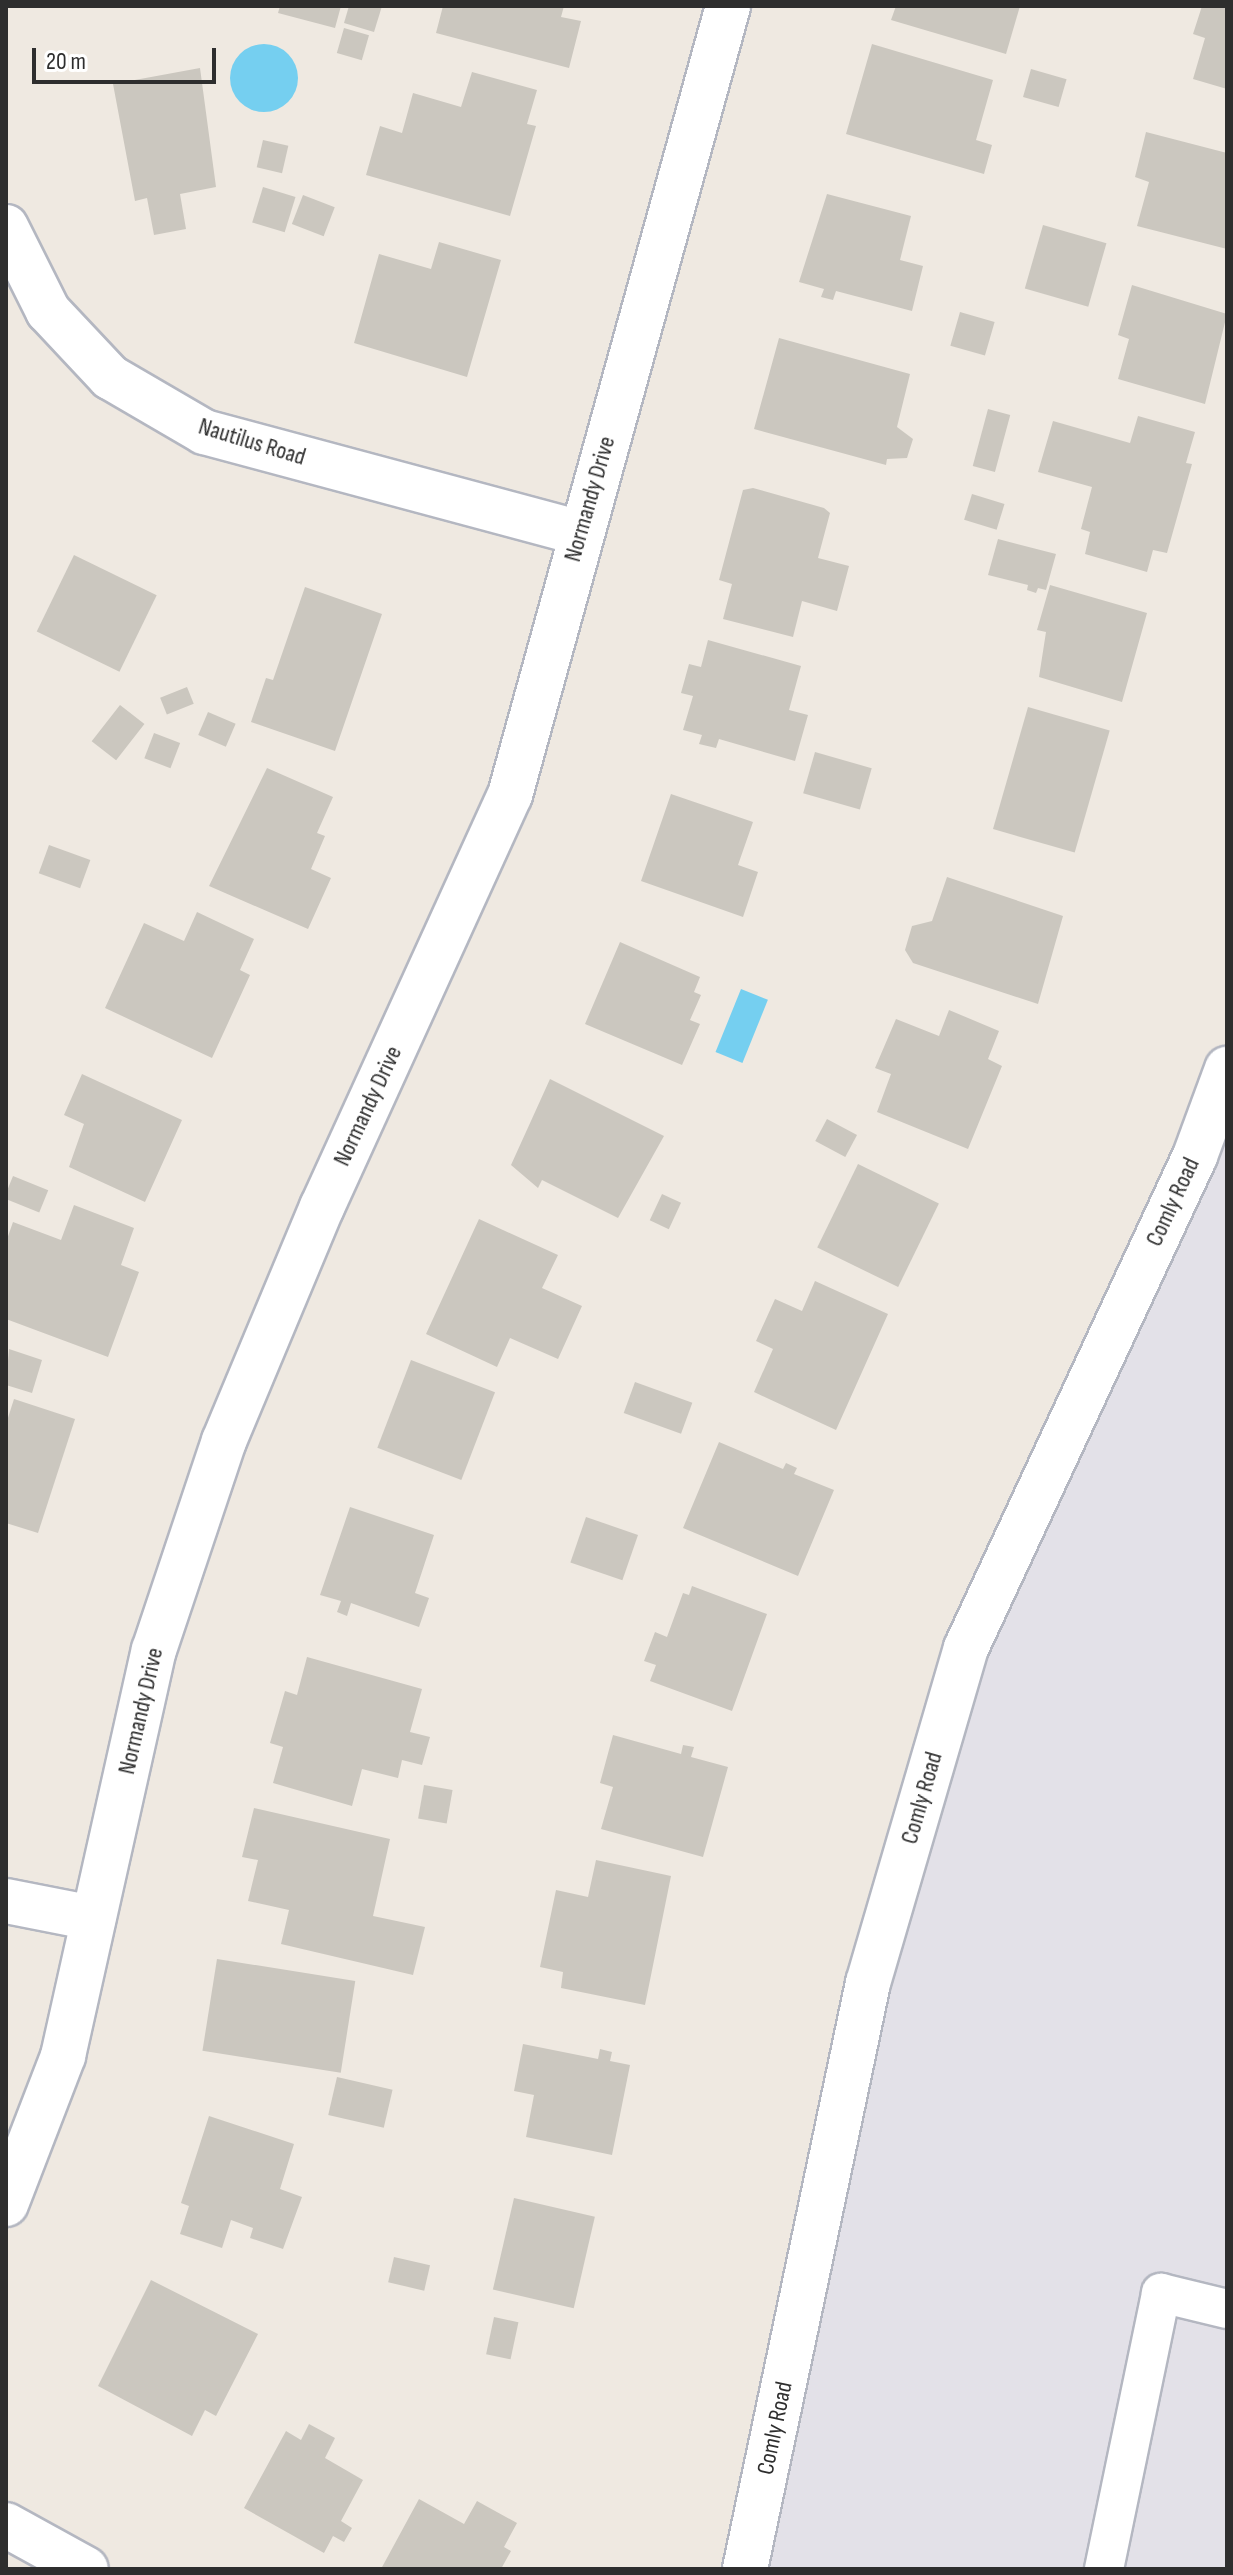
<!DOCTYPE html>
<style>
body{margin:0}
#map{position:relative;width:1233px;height:2575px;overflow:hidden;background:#efe9e1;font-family:"Sofia Sans Condensed",sans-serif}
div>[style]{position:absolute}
.industrial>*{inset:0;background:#e3e1e8}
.water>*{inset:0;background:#75cff0;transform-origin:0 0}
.round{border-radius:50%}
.building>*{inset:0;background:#cbc7bf;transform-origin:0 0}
.roads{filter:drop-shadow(2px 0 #b4b7c1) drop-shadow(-2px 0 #b4b7c1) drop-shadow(0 2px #b4b7c1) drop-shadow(0 -2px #b4b7c1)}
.lane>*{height:38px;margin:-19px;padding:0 19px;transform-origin:19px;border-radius:19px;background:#fff}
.street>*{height:44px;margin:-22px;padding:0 22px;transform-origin:22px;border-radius:22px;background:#fff}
.secondary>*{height:44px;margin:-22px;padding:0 22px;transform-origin:22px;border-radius:22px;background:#fff}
span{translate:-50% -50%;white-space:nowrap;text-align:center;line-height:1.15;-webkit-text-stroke:6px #fff;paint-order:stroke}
.street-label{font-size:24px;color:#2e2e2e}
.frame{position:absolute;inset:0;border:8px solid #2e2e2e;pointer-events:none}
.scale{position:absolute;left:32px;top:48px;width:184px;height:36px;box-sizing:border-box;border:4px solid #2e2e2e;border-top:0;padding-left:10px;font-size:24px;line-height:28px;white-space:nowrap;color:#2e2e2e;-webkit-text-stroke:6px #fff;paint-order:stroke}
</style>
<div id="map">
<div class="industrial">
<i style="clip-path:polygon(1227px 1069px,1227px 2569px,745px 2569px,966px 1648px)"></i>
</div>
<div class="water">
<i class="round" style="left:230px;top:44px;width:68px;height:68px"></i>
<i style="left:741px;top:989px;width:29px;height:68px;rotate:22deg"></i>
</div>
<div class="building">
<i style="clip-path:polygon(280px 6px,341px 6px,335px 28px,278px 13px)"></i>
<i style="clip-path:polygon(349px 6px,382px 6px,374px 32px,344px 23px)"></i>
<i style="clip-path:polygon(443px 6px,564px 6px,561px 17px,581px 21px,569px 68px,436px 33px)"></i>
<i style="clip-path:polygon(896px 6px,1020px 6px,1006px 54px,891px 20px)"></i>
<i style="clip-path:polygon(1202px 6px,1227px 6px,1227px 89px,1193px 79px,1205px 38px,1193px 34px)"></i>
<i style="left:344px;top:28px;width:26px;height:26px;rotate:16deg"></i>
<i style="clip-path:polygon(872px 44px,993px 80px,976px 140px,992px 145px,984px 174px,846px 134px)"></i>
<i style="clip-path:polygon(200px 68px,216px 187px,180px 194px,186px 229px,154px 235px,147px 198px,135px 201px,113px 84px)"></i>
<i style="left:1031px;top:69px;width:37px;height:29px;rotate:16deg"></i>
<i style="clip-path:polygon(472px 72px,537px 90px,527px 124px,536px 126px,510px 216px,366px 175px,380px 126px,402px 133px,413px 93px,461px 107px)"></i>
<i style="clip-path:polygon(1146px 132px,1227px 153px,1227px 249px,1137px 226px,1149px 182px,1135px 177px)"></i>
<i style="left:263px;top:140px;width:26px;height:28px;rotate:13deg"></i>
<i style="left:263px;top:187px;width:34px;height:37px;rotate:17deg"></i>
<i style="clip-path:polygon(827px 194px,911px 216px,900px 260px,923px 266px,912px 311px,836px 291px,833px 300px,821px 297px,824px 289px,799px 282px)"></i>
<i style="left:303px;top:195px;width:34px;height:31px;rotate:21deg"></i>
<i style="left:1043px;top:225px;width:66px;height:66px;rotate:16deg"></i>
<i style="clip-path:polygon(439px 242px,501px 260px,467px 377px,354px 343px,379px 254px,431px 269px)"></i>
<i style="clip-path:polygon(1132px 285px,1227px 314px,1205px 404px,1118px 379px,1129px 339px,1118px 335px)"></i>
<i style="left:960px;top:312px;width:36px;height:35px;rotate:16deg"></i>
<i style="clip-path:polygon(779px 338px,910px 374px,897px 427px,913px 439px,907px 458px,887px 459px,886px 465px,754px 429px)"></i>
<i style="left:988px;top:409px;width:23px;height:59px;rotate:15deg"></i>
<i style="clip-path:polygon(1138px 416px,1195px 432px,1186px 463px,1192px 464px,1167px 553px,1153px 550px,1147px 572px,1085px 554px,1090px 532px,1081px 529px,1092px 487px,1038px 472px,1053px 421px,1130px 443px)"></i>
<i style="clip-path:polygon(753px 488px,824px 508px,830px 513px,818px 558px,849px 566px,837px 611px,802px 601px,793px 637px,723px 619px,732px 584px,719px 580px,743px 490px)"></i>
<i style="left:972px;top:494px;width:34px;height:27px;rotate:17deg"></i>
<i style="clip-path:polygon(998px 539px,1056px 554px,1046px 590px,1038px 588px,1036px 593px,1027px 590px,1028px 585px,988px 575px)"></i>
<i style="left:74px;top:555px;width:92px;height:85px;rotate:26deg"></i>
<i style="clip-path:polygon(1050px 585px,1147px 613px,1122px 702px,1039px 677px,1046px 632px,1037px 630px)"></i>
<i style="clip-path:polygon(305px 587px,382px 614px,335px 751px,251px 722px,266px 678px,273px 680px)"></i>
<i style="clip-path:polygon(708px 640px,801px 666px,789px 710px,808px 715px,795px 761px,719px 739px,716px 748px,699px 744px,702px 735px,683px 730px,693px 696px,681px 693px,689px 664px,701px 667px)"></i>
<i style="left:187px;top:687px;width:18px;height:29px;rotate:68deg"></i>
<i style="left:120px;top:705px;width:31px;height:46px;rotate:38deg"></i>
<i style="left:1028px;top:707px;width:85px;height:127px;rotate:16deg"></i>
<i style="left:208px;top:712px;width:30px;height:25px;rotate:23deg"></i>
<i style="left:154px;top:733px;width:28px;height:27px;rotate:21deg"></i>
<i style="left:815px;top:752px;width:59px;height:43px;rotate:16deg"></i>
<i style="clip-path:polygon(267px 768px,333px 797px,317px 833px,325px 836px,311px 869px,331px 878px,308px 929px,209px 886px)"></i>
<i style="clip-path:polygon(671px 794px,753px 822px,738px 865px,758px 872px,743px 917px,641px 881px)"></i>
<i style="left:49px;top:845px;width:44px;height:30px;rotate:20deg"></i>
<i style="clip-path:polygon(947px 877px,1063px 916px,1038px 1004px,913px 963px,905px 950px,912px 926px,932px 921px)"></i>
<i style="clip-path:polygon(197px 912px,254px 939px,240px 970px,250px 975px,212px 1058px,105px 1008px,144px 923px,184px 941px)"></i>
<i style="clip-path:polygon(620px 942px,700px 977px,694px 992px,701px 995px,690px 1020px,700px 1024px,682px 1065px,585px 1024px)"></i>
<i style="clip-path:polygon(949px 1010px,999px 1031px,988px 1059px,1002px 1066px,968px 1149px,877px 1112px,891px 1074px,875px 1068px,896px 1019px,939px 1036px)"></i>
<i style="clip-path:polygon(82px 1074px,182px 1120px,145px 1202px,69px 1167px,84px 1124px,64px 1115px)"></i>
<i style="clip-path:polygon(550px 1079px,664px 1136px,618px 1218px,542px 1180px,538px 1188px,511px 1165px)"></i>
<i style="left:827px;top:1119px;width:34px;height:25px;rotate:28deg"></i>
<i style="left:858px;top:1164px;width:90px;height:93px;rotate:26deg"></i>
<i style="left:13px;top:1176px;width:38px;height:24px;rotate:22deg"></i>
<i style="left:662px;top:1194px;width:21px;height:29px;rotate:25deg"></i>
<i style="clip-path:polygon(74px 1205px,134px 1228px,121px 1265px,139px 1272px,108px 1357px,6px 1319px,6px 1242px,13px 1222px,61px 1240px)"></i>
<i style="clip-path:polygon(479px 1219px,558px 1255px,542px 1288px,582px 1306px,558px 1359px,510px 1338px,497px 1367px,426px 1334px)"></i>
<i style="clip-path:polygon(815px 1281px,888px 1314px,836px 1430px,754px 1392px,773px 1349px,756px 1341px,775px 1299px,802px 1311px)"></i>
<i style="clip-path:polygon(9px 1349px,42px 1360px,32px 1393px,6px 1385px)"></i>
<i style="left:411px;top:1360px;width:90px;height:94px;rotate:21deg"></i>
<i style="left:635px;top:1382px;width:61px;height:33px;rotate:20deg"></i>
<i style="clip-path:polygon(14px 1399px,75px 1419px,38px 1533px,6px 1523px,6px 1424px)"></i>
<i style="clip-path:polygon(719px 1442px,783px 1469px,786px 1463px,797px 1468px,794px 1474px,834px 1490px,798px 1576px,683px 1528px)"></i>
<i style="clip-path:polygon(350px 1507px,434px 1535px,415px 1593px,429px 1598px,419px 1627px,351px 1603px,347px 1616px,337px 1612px,341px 1601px,320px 1595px)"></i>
<i style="left:586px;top:1517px;width:55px;height:48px;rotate:19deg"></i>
<i style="clip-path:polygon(692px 1586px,767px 1614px,732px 1711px,650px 1681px,656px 1665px,644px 1661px,655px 1632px,667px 1637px,683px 1593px,689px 1595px)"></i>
<i style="clip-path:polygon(307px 1657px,422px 1689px,410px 1732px,430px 1737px,422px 1765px,402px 1760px,398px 1778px,362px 1769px,352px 1806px,273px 1783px,283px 1747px,270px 1743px,285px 1691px,297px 1695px)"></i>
<i style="clip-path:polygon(613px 1735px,681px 1754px,683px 1745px,694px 1747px,691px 1757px,728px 1767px,703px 1857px,601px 1829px,613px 1787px,600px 1783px)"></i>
<i style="left:424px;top:1785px;width:29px;height:34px;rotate:10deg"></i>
<i style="clip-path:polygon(254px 1808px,390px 1839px,373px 1916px,425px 1927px,413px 1975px,281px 1944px,289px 1910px,248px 1901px,258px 1860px,242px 1857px)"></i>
<i style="clip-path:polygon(596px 1860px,671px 1876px,645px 2005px,561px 1988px,563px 1972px,540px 1967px,556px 1890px,588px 1897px)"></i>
<i style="left:217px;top:1959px;width:140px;height:93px;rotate:9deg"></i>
<i style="clip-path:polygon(523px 2044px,598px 2059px,600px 2049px,612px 2052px,610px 2061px,630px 2065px,612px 2155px,526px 2137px,534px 2095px,514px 2091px)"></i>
<i style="left:337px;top:2077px;width:57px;height:39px;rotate:13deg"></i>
<i style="clip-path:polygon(209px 2116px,294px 2144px,280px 2189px,302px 2197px,283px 2249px,250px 2238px,253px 2228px,231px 2220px,222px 2248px,180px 2234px,189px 2206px,181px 2203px)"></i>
<i style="left:514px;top:2198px;width:83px;height:94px;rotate:13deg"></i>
<i style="left:394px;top:2257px;width:37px;height:26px;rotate:13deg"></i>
<i style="clip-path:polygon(151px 2280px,258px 2334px,216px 2416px,205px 2410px,192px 2436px,98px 2386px)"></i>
<i style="left:494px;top:2317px;width:25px;height:38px;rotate:12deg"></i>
<i style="clip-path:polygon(309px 2424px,335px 2438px,325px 2458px,363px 2480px,341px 2521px,352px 2528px,344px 2542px,333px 2536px,324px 2553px,244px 2508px,286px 2431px,301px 2440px)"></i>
<i style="clip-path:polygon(419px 2499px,464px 2524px,477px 2501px,517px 2523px,504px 2547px,511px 2551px,501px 2569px,381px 2569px)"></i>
</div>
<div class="roads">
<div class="lane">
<i style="left:1104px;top:2569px;width:282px;rotate:-78.3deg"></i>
<i style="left:1161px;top:2293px;width:68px;rotate:13.6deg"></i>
</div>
<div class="street">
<i style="left:6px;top:227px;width:94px;rotate:63.4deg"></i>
<i style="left:48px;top:311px;width:91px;rotate:46.8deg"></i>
<i style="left:110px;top:377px;width:109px;rotate:30.3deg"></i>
<i style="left:204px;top:432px;width:390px;rotate:15deg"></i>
<i style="left:6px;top:1901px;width:89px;rotate:11.1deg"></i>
<i style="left:6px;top:2204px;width:159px;rotate:-68.9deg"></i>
<i style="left:63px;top:2056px;width:416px;rotate:-77.4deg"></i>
<i style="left:154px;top:1650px;width:220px;rotate:-71.5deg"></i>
<i style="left:224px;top:1441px;width:254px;rotate:-67.3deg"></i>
<i style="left:322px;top:1207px;width:453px;rotate:-65.5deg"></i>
<i style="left:510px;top:795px;width:819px;rotate:-74.55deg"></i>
<i style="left:6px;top:2525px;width:91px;rotate:28.8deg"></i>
</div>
<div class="secondary">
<i style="left:745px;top:2569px;width:599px;rotate:-78.15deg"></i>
<i style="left:868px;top:1983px;width:349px;rotate:-73.7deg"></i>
<i style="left:966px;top:1648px;width:543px;rotate:-65.04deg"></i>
<i style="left:1195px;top:1156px;width:93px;rotate:-69.8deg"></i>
</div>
</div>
<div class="street-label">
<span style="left:252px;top:442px;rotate:17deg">Nautilus Road</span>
<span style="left:590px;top:499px;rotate:-74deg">Normandy Drive</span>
<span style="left:368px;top:1106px;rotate:-65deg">Normandy Drive</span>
<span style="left:1173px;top:1202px;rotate:-65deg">Comly Road</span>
<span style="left:141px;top:1711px;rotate:-77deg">Normandy Drive</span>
<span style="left:922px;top:1798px;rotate:-74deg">Comly Road</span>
<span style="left:775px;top:2428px;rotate:-78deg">Comly Road</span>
</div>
<div class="frame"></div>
<div class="scale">20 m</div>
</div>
